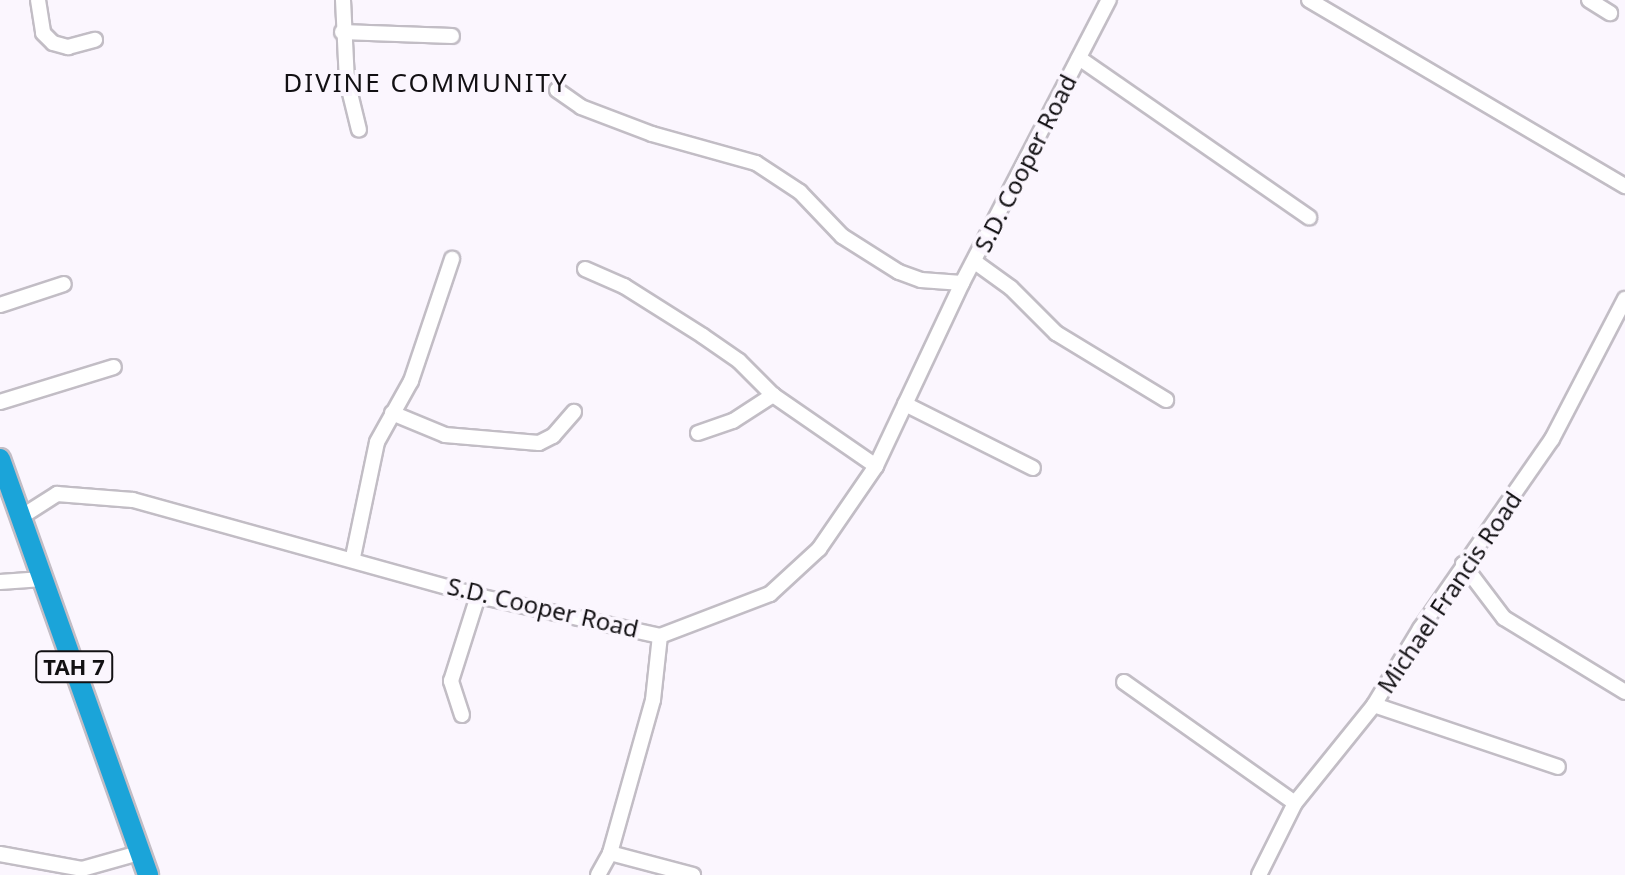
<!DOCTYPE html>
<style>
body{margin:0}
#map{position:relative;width:1625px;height:875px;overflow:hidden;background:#fbf6fe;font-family:"Noto Sans",sans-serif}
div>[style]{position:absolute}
.roads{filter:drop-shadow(2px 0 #c2bdc5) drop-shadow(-2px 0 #c2bdc5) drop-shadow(0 2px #c2bdc5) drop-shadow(0 -2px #c2bdc5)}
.minor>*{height:14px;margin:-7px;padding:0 7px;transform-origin:7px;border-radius:7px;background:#fff}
.highway>*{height:20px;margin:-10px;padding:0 10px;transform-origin:10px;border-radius:10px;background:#1ba4d9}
span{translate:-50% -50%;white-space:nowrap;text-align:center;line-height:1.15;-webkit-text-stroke:8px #fbf6fe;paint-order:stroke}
.shield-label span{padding:2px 6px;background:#fbf6fe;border:2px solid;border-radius:6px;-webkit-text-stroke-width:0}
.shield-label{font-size:22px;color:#121013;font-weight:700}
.street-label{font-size:24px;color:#121013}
.neighbourhood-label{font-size:26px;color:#121013;letter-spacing:2px}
</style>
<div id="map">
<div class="roads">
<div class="minor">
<i style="left:38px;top:0;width:33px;rotate:81deg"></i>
<i style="left:43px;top:33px;width:14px;rotate:45deg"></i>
<i style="left:53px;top:43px;width:16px;rotate:15deg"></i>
<i style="left:68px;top:47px;width:28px;rotate:-15deg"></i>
<i style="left:343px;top:0;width:81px;rotate:87.2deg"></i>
<i style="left:347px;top:81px;width:50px;rotate:76.2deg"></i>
<i style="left:1309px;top:0;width:367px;rotate:30.5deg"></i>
<i style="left:1589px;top:0;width:25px;rotate:32deg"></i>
<i style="left:342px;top:32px;width:110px;rotate:2.1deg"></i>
<i style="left:1079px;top:58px;width:280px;rotate:34.7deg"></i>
<i style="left:557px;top:90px;width:29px;rotate:35deg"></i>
<i style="left:581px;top:107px;width:76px;rotate:20.8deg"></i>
<i style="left:652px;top:134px;width:108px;rotate:15.6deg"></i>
<i style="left:756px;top:163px;width:53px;rotate:33.4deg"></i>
<i style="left:800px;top:192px;width:61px;rotate:46.3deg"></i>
<i style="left:842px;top:236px;width:67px;rotate:32.3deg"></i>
<i style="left:899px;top:272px;width:23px;rotate:20deg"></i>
<i style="left:921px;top:280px;width:41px;rotate:4.2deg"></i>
<i style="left:975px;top:262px;width:44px;rotate:35.8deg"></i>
<i style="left:1011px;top:288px;width:64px;rotate:45deg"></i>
<i style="left:1056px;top:333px;width:129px;rotate:31.3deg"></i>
<i style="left:585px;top:269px;width:43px;rotate:23.6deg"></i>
<i style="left:624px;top:286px;width:93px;rotate:32.3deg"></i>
<i style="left:703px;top:336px;width:44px;rotate:34.8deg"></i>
<i style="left:739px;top:361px;width:48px;rotate:45deg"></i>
<i style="left:773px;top:395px;width:125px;rotate:34.6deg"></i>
<i style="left:0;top:305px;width:67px;rotate:-18.2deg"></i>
<i style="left:0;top:402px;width:119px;rotate:-17.1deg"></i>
<i style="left:905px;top:404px;width:143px;rotate:26.6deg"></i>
<i style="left:392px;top:413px;width:57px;rotate:22.5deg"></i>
<i style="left:445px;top:435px;width:94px;rotate:4.9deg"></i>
<i style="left:539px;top:443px;width:16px;rotate:-27deg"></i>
<i style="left:553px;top:436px;width:32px;rotate:-49deg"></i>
<i style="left:698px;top:433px;width:37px;rotate:-19deg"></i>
<i style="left:733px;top:421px;width:48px;rotate:-33deg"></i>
<i style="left:21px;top:517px;width:43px;rotate:-32.6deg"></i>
<i style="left:57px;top:494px;width:76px;rotate:4.5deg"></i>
<i style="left:133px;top:500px;width:358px;rotate:15.5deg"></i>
<i style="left:478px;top:596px;width:186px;rotate:12.4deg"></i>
<i style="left:660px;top:636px;width:118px;rotate:-20.9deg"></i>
<i style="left:770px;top:594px;width:67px;rotate:-42.6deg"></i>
<i style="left:819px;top:549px;width:101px;rotate:-55.5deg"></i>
<i style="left:876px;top:466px;width:202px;rotate:-64.8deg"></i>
<i style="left:962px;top:283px;width:319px;rotate:-62.6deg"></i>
<i style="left:353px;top:557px;width:117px;rotate:-78.2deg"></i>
<i style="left:377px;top:442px;width:70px;rotate:-60.9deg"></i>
<i style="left:411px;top:381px;width:129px;rotate:-71.4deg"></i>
<i style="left:1463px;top:564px;width:68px;rotate:52.8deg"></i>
<i style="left:1504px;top:618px;width:142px;rotate:31.4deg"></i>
<i style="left:0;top:582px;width:43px;rotate:-4deg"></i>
<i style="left:1124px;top:682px;width:209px;rotate:35.3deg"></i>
<i style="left:1374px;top:705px;width:194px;rotate:18.6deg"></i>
<i style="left:462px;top:715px;width:36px;rotate:-108deg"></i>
<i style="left:451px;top:681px;width:89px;rotate:-72.4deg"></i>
<i style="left:610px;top:853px;width:86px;rotate:14.8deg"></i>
<i style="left:0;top:854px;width:83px;rotate:10.4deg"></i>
<i style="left:82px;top:869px;width:59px;rotate:-15.7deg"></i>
<i style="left:598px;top:875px;width:25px;rotate:-61deg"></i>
<i style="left:610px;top:853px;width:159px;rotate:-74.3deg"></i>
<i style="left:653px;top:700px;width:64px;rotate:-83.8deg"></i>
<i style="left:1259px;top:875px;width:80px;rotate:-63.4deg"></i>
<i style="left:1295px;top:803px;width:126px;rotate:-51.1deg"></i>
<i style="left:1374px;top:705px;width:89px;rotate:-58.8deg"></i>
<i style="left:1420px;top:629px;width:231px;rotate:-55.2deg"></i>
<i style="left:1552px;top:439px;width:158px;rotate:-62.5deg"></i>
</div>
<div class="highway">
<i style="left:0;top:459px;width:442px;rotate:70.4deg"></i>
</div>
</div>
<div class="shield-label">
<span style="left:74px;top:667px">TAH 7</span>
</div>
<div class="street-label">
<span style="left:1025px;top:163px;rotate:-63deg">S.D. Cooper Road</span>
<span style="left:1449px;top:592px;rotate:-56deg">Michael Francis Road</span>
<span style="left:543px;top:607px;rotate:13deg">S.D. Cooper Road</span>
</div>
<div class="neighbourhood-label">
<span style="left:426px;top:83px">DIVINE COMMUNITY</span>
</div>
</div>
